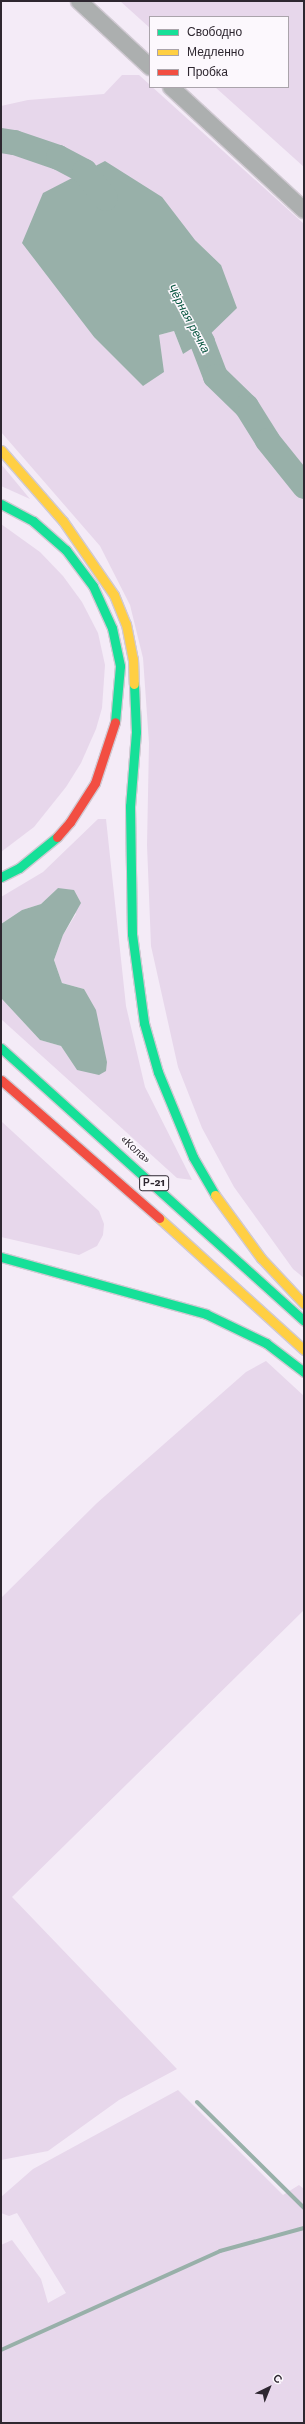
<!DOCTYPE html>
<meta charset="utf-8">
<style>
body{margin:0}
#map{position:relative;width:305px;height:2424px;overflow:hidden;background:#f4ebf7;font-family:"Work Sans",sans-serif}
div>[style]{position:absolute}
.green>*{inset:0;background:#e7d7eb}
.water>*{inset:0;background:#98b0a9}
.stream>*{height:4px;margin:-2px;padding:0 2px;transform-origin:2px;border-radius:2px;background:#98b0a9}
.river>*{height:25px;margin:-12.5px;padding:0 12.5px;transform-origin:12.5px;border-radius:12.5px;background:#98b0a9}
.roads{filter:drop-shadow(1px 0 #d0c9d2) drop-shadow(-1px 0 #d0c9d2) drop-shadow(0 1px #d0c9d2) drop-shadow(0 -1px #d0c9d2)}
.street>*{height:16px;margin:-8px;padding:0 8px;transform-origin:8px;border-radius:8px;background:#acafaf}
.fast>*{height:9px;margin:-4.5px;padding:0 4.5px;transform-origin:4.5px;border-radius:4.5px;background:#16e098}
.slow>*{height:9px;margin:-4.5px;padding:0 4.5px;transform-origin:4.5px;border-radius:4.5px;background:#ffcf43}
.jam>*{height:9px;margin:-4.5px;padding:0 4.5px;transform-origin:4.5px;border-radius:4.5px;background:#f24e42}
span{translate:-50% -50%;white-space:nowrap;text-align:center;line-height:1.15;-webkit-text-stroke:3px #fcf8fd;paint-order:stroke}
.shield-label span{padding:1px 3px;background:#fcf8fd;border:1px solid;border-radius:3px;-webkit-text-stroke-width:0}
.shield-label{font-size:10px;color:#2e2730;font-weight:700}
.street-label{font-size:11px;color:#2e2730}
.water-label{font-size:12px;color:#08563f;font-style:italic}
.frame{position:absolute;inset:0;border:2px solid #2e2730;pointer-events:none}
.legend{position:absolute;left:149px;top:16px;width:140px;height:72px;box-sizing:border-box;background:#fcf8fd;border:1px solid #aaa4ab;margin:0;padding:5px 7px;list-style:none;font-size:12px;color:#2e2730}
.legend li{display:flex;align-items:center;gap:8px;height:20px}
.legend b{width:20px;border:1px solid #aaa4ab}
.north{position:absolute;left:249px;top:2368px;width:40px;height:40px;-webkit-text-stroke:3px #fcf8fd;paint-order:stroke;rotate:43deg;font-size:11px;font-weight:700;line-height:16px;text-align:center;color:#2e2730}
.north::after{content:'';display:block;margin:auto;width:14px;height:18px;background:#2e2730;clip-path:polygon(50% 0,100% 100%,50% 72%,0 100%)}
</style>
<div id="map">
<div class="green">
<i style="clip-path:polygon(120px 1px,304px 1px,304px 167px,215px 87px,288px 87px,288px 17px,150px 17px,150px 28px)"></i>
<i style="clip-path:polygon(evenodd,122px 75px,139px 75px,304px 224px,304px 1278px,293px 1269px,234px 1187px,202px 1128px,178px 1067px,151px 946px,147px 845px,149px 743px,143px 658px,130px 605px,100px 546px,1px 432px,1px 106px,28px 100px,104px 94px,122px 75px,195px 240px,221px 265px,183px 354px,174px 331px,159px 335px,94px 337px,74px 309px,195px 240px)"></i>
<i style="clip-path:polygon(1px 464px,30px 499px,1px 486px)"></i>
<i style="clip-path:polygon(1px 524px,40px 552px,63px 576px,82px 602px,98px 633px,105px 665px,102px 708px,96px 729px,81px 763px,66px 787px,34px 827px,1px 852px)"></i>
<i style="clip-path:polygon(98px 819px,106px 819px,126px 1006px,145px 1087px,192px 1180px,177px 1178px,1px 1019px,1px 998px,40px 1040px,61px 1046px,77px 1070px,107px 1062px,84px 989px,62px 983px,54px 960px,63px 935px,76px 914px,58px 888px,41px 904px,22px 910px,1px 924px,1px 897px,43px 872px)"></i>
<i style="clip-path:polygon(1px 1121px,99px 1211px,104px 1224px,103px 1235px,97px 1246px,79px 1255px,1px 1237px)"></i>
<i style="clip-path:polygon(266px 1361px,304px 1396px,304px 1610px,12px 1897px,177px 2069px,119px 2100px,48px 2151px,1px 2160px,1px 1598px,97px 1503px,246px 1372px)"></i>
<i style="clip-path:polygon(178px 2090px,283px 2195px,299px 2185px,304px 2189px,304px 2423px,1px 2423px,1px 2245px,12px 2240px,41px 2279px,48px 2303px,66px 2293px,17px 2213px,9px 2216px,1px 2213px,1px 2197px,33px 2169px)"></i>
</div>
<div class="water">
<i style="clip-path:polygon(105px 161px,162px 197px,195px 240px,221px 265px,237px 308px,202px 342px,183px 354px,174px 331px,159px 335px,164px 372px,143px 386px,94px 337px,22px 243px,43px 193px)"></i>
<i style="clip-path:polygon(58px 888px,74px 890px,81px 903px,63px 935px,54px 960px,62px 983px,84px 989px,96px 1010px,107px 1062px,106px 1071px,99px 1075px,77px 1070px,61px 1046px,40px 1040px,1px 998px,1px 924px,22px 910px,41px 904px)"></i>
</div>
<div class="stream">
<i style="left:197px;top:2102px;width:151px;rotate:44.7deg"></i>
<i style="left:1px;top:2350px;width:240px;rotate:-24.3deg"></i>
<i style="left:220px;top:2251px;width:87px;rotate:-15.3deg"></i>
</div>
<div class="river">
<i style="left:1px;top:140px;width:13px;rotate:9deg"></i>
<i style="left:14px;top:142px;width:46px;rotate:18.8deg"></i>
<i style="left:58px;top:157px;width:30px;rotate:28deg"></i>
<i style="left:84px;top:171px;width:34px;rotate:52deg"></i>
<i style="left:185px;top:312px;width:34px;rotate:60deg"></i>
<i style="left:202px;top:342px;width:36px;rotate:69deg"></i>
<i style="left:215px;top:376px;width:43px;rotate:44.1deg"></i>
<i style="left:246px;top:406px;width:40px;rotate:58deg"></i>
<i style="left:267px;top:440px;width:59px;rotate:51.2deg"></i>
</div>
<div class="roads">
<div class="street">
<i style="left:79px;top:1px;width:97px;rotate:42.9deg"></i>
<i style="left:171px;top:87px;width:181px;rotate:42.8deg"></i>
</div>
<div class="fast">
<i style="left:1px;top:504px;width:36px;rotate:28deg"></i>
<i style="left:33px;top:521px;width:44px;rotate:41.3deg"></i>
<i style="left:66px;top:550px;width:45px;rotate:53.1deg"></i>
<i style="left:93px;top:586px;width:46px;rotate:65.7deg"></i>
<i style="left:112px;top:628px;width:39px;rotate:78deg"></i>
<i style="left:120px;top:666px;width:56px;rotate:95.1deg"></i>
<i style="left:134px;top:684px;width:48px;rotate:87.6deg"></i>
<i style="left:136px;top:732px;width:74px;rotate:94.6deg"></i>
<i style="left:130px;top:806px;width:128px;rotate:89.1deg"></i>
<i style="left:132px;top:934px;width:90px;rotate:82.3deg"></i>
<i style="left:144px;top:1023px;width:51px;rotate:74.1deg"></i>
<i style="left:158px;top:1072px;width:92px;rotate:67.6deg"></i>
<i style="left:193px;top:1157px;width:44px;rotate:59.9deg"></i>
<i style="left:1px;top:877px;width:20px;rotate:-27deg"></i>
<i style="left:19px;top:868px;width:49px;rotate:-39.2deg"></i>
<i style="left:1px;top:1048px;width:408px;rotate:42deg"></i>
<i style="left:1px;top:1257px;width:213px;rotate:15.5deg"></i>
<i style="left:206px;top:1314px;width:67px;rotate:25.8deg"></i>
<i style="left:266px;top:1343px;width:48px;rotate:37.3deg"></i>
</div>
<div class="slow">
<i style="left:1px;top:450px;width:94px;rotate:48.9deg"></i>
<i style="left:63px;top:521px;width:90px;rotate:55.4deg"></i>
<i style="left:114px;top:595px;width:31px;rotate:68deg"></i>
<i style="left:126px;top:624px;width:36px;rotate:79deg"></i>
<i style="left:133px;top:659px;width:25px;rotate:88deg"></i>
<i style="left:215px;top:1195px;width:78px;rotate:53.9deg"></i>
<i style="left:261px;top:1258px;width:63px;rotate:46.9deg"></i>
<i style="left:159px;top:1218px;width:196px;rotate:42.3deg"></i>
</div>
<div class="jam">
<i style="left:57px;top:837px;width:20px;rotate:-49deg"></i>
<i style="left:70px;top:822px;width:46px;rotate:-57.3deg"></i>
<i style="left:95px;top:783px;width:64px;rotate:-71.8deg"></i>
<i style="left:1px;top:1080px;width:210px;rotate:41.1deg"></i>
</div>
</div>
<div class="shield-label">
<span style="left:154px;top:1183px">Р-21</span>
</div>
<div class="street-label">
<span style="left:135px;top:1150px;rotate:42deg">«Кола»</span>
</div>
<div class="water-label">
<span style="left:188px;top:319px;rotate:62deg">Чёрная речка</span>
</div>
<div class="frame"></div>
<ul class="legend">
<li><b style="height:5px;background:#16e098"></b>Свободно</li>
<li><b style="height:5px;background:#ffcf43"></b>Медленно</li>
<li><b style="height:5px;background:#f24e42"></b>Пробка</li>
</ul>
<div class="north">С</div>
</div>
